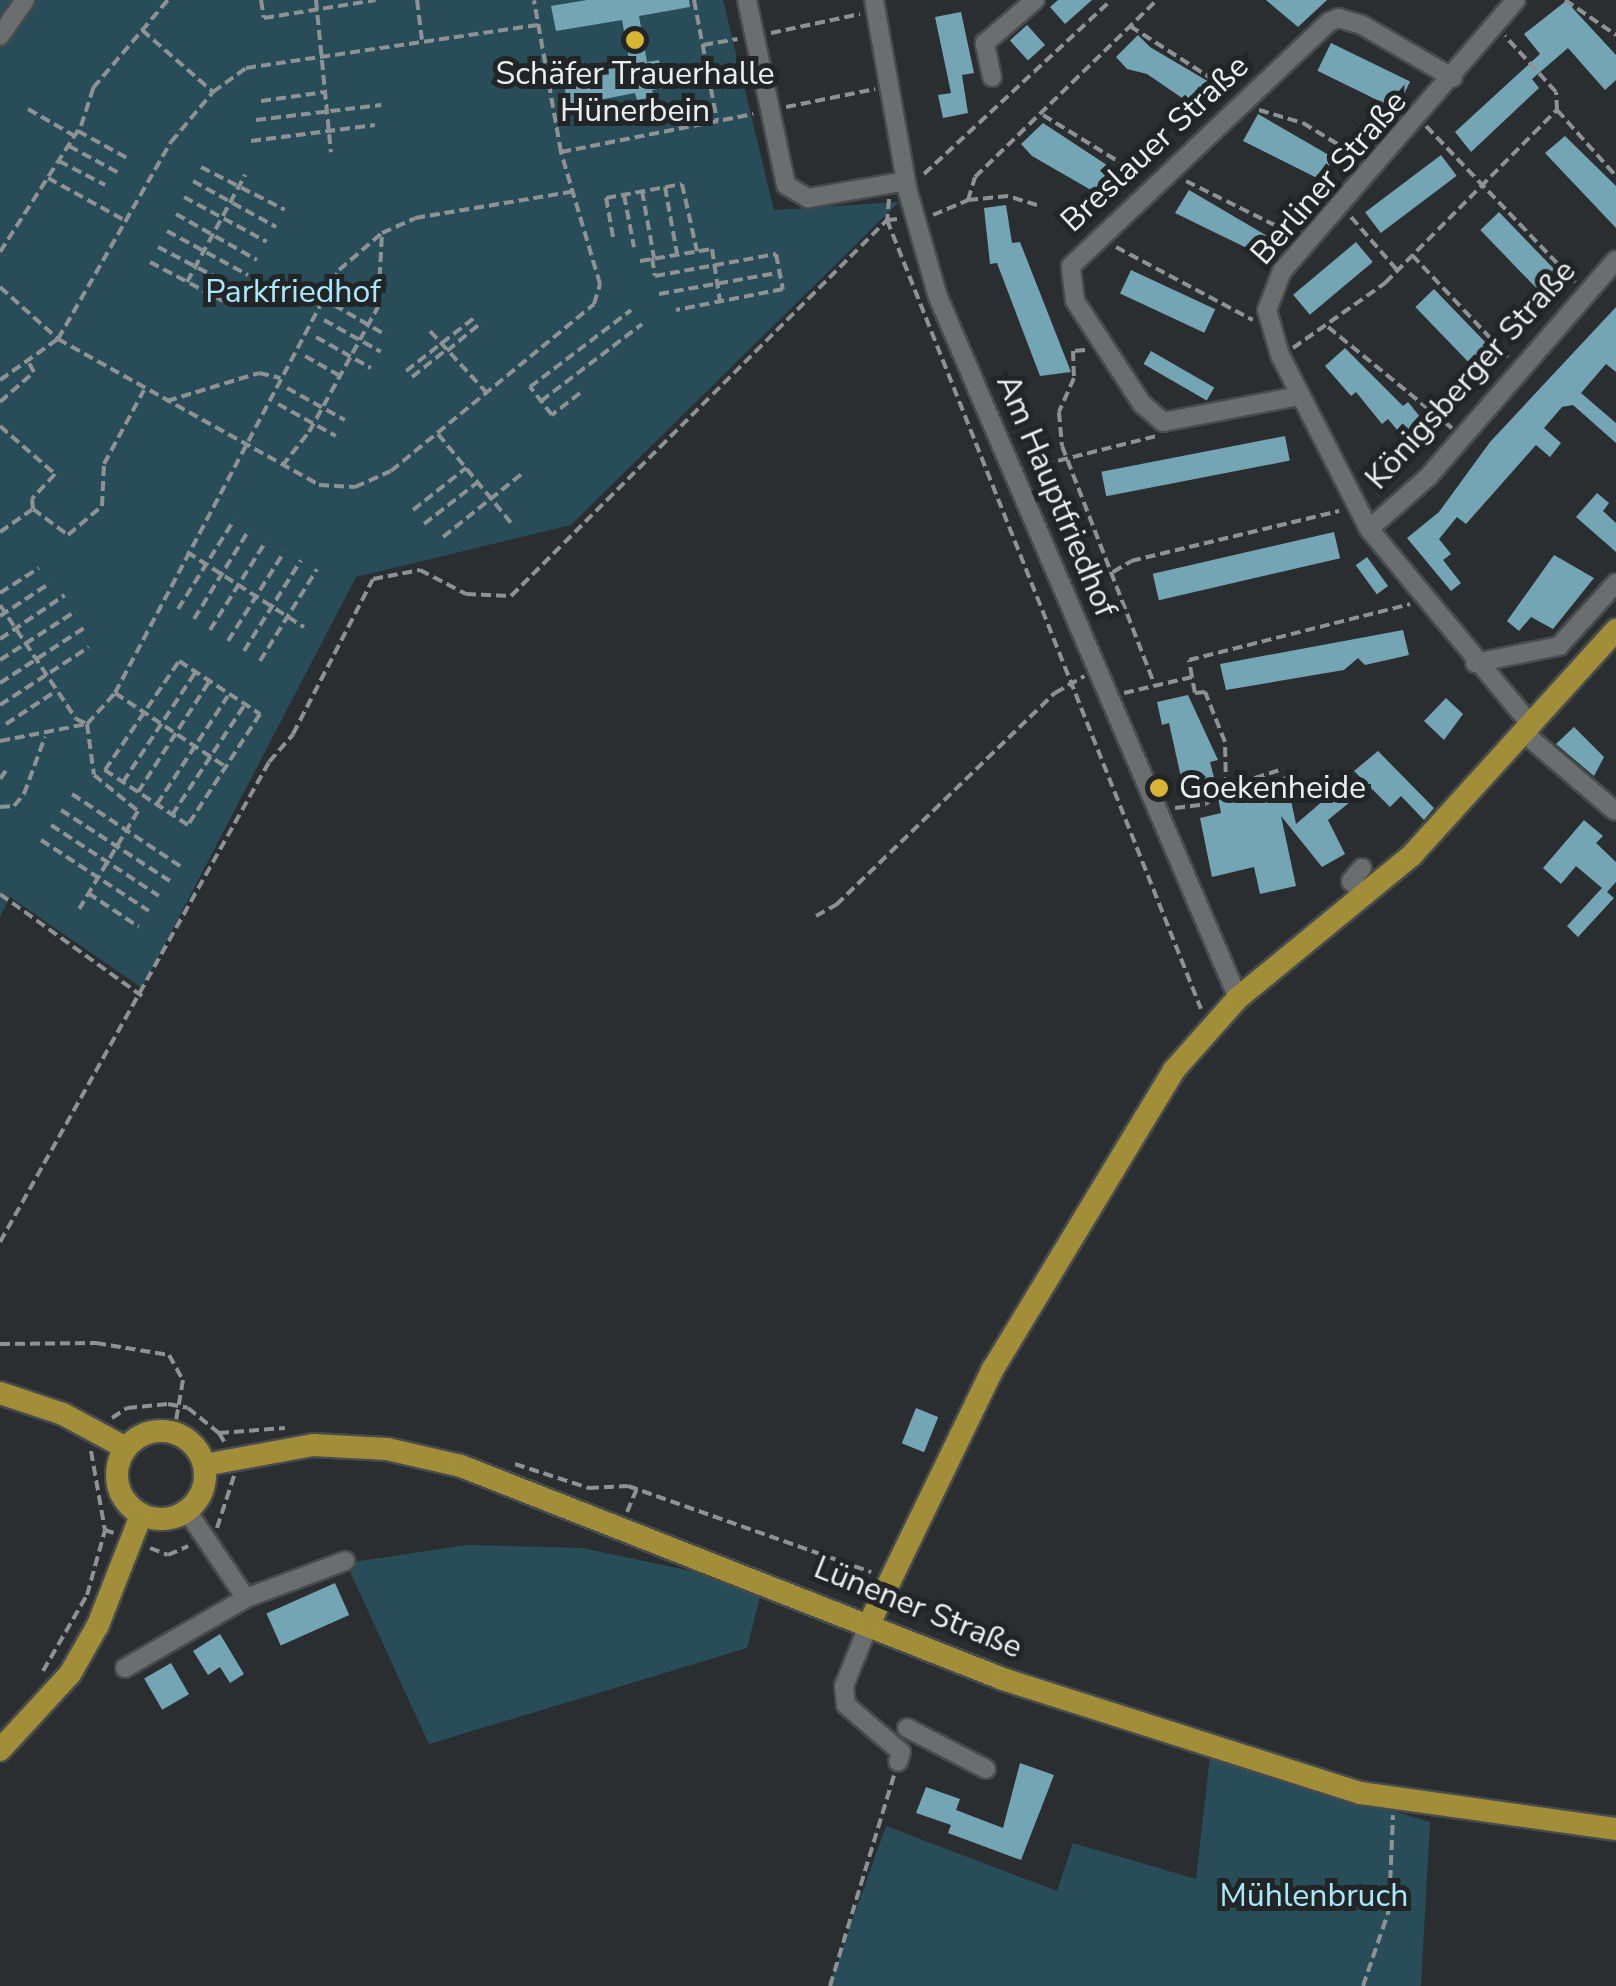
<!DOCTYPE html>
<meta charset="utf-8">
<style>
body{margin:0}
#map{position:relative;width:1616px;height:1986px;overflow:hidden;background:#2b2e30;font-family:"Nunito Sans",sans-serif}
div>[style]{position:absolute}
.green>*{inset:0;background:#284d59}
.building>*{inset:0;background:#74a5b5;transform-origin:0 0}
.path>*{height:4px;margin-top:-2px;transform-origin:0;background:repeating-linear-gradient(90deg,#8f9293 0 10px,transparent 0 15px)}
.roads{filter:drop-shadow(2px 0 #474b4c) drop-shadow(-2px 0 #474b4c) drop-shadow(0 2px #474b4c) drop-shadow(0 -2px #474b4c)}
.minor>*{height:18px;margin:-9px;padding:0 9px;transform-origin:9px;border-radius:9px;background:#6a6e6f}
.major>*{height:22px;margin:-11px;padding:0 11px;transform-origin:11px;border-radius:11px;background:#a28e39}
.major>.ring{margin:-11px;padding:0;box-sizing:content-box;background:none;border:22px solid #a28e39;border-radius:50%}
.dots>*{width:28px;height:28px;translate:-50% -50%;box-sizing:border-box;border:5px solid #212526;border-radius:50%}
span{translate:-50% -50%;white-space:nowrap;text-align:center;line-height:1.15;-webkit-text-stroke:10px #212526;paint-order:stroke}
.poi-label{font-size:32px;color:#eceeef}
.left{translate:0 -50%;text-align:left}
.street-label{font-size:32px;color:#eceeef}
.park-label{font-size:32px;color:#a9e8fd}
</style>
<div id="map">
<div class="green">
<i style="clip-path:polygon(0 0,723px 0,774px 210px,899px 202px,571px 525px,356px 577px,142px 988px,10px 897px,0 917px)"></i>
<i style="clip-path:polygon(467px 1545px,582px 1548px,705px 1574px,761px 1593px,747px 1648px,429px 1744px,346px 1563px)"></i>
<i style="clip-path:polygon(1210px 1756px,1430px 1822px,1421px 1986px,829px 1986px,886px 1826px,1057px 1891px,1073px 1843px,1196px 1879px)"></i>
</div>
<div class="building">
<i style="clip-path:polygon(587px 0,689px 0,690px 7px,639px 16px,647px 62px,659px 60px,664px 88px,652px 90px,654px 97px,637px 100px,635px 93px,568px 106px,561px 69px,582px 66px,583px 74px,630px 65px,622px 20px,556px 31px,551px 6px)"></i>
<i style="clip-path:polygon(1058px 0,1092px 0,1065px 24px,1050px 7px)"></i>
<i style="clip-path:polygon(1266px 0,1327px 0,1298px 27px)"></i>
<i style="clip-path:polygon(1566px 1px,1616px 55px,1616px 80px,1605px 90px,1568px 48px,1532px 79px,1539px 88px,1471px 152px,1455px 132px,1540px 54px,1524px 34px)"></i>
<i style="clip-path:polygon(961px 12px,974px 73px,962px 75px,968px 113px,943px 118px,938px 95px,951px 93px,935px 17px)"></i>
<i style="left:1027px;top:25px;width:27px;height:23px;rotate:48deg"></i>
<i style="clip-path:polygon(1138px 35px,1150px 47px,1226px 92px,1204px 113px,1147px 74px,1127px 69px,1116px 57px)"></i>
<i style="left:1331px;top:43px;width:88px;height:31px;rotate:26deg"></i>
<i style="clip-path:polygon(1258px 114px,1334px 158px,1321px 180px,1243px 141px)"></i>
<i style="clip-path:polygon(1043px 123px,1116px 171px,1120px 168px,1131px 180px,1110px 201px,1032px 156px,1021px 144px)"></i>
<i style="clip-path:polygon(1565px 136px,1616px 186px,1616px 228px,1545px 153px)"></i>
<i style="left:1441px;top:155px;width:26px;height:95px;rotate:53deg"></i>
<i style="clip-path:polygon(1189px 190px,1269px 237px,1259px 254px,1175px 213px)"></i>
<i style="clip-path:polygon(1006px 205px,1012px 243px,1020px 242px,1071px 372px,1040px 376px,997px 263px,990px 264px,984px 208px)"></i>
<i style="left:1499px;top:212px;width:94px;height:26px;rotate:46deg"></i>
<i style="left:1356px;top:242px;width:26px;height:82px;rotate:50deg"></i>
<i style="left:1131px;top:270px;width:93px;height:26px;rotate:25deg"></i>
<i style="left:1434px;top:289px;width:93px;height:26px;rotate:46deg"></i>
<i style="clip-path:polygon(1616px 307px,1616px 372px,1606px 364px,1581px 393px,1616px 423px,1616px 443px,1573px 405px,1562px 407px,1544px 428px,1561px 443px,1550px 457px,1536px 445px,1466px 524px,1457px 517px,1439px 539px,1451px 554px,1443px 560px,1461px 583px,1451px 591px,1407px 538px,1439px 512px,1490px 442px)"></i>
<i style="clip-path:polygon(1345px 348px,1403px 406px,1408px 402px,1434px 434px,1414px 450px,1388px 419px,1382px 424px,1356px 392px,1351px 396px,1325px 366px)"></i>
<i style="left:1151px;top:351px;width:73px;height:15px;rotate:30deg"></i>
<i style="left:1285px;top:436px;width:25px;height:187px;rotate:79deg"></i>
<i style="clip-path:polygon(1597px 493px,1609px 503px,1603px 511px,1616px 523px,1616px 552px,1576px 517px)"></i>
<i style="left:1334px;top:532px;width:27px;height:186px;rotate:77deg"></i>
<i style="clip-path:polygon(1554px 555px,1594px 578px,1553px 629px,1531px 617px,1519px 631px,1507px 621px)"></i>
<i style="left:1367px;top:557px;width:36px;height:14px;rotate:54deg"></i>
<i style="clip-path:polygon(1403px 630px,1409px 655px,1365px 665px,1358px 658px,1344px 670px,1226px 690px,1220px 664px)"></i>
<i style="clip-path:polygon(1188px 695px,1218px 760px,1210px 762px,1216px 785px,1184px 791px,1169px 723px,1162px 725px,1157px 702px)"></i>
<i style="clip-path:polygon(1446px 698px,1463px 714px,1444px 740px,1424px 721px)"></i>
<i style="clip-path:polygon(1574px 727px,1604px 757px,1594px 776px,1556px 744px)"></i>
<i style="clip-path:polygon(1378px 751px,1434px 808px,1424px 820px,1401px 796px,1390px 807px,1354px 771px)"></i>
<i style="clip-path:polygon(1286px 776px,1296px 824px,1338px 788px,1350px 802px,1328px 820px,1345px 854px,1322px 867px,1281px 816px,1296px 886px,1260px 894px,1254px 867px,1212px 877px,1200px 818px,1221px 813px,1218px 798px)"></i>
<i style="clip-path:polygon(1584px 820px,1603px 836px,1596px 843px,1616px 862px,1616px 882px,1607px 892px,1614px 898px,1578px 937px,1567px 926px,1602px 888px,1576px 866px,1561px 884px,1543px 868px)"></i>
<i style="left:916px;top:1408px;width:24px;height:38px;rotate:22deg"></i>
<i style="left:335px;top:1583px;width:35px;height:75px;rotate:66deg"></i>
<i style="clip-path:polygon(220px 1634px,244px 1674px,230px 1683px,220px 1667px,208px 1675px,193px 1651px)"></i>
<i style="left:171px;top:1663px;width:36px;height:31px;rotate:60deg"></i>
<i style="clip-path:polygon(1020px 1763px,1054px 1775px,1021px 1860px,948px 1833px,951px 1825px,916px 1813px,926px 1787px,960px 1799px,956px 1810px,1003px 1828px)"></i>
</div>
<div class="path">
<i style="left:261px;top:0;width:18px;rotate:81deg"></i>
<i style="left:264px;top:18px;width:113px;rotate:-9.1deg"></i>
<i style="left:316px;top:0;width:153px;rotate:84.4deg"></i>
<i style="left:417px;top:0;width:40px;rotate:82.9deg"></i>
<i style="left:694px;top:0;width:123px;rotate:79.2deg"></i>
<i style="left:1565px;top:0;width:62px;rotate:34.5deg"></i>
<i style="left:1130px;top:26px;width:120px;rotate:32.8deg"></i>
<i style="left:142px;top:30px;width:94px;rotate:41.1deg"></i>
<i style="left:771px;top:33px;width:91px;rotate:-12.1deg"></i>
<i style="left:703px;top:45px;width:35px;rotate:-10deg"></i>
<i style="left:261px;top:101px;width:65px;rotate:-8deg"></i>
<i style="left:786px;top:107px;width:91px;rotate:-11.4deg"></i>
<i style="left:28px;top:109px;width:54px;rotate:29.9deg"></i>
<i style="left:1259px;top:110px;width:46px;rotate:16.5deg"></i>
<i style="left:1303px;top:123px;width:63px;rotate:31.4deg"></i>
<i style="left:1557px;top:110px;width:89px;rotate:48.2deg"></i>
<i style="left:1043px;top:115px;width:89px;rotate:31.7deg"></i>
<i style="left:1119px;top:162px;width:26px;rotate:47deg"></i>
<i style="left:256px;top:120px;width:126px;rotate:-6.8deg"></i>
<i style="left:1426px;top:126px;width:216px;rotate:46.3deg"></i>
<i style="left:78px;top:131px;width:58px;rotate:28.8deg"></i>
<i style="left:251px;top:141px;width:125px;rotate:-7.4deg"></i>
<i style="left:69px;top:146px;width:55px;rotate:28.4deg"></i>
<i style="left:561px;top:152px;width:196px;rotate:-11.2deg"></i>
<i style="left:59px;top:161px;width:52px;rotate:27.6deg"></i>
<i style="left:201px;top:167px;width:94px;rotate:27.1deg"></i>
<i style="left:924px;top:174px;width:255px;rotate:-42.9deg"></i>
<i style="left:48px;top:178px;width:89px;rotate:28.9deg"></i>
<i style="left:193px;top:181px;width:95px;rotate:29deg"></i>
<i style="left:1186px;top:181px;width:119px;rotate:26.4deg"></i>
<i style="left:665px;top:187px;width:68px;rotate:79.8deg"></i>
<i style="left:642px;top:191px;width:68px;rotate:79.8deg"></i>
<i style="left:624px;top:195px;width:53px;rotate:79.1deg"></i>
<i style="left:184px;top:197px;width:94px;rotate:28.5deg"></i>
<i style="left:889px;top:199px;width:21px;rotate:95deg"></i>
<i style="left:887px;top:220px;width:849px;rotate:68.3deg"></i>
<i style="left:1037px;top:205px;width:30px;rotate:-163deg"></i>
<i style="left:1008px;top:196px;width:40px;rotate:174.3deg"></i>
<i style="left:968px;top:200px;width:24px;rotate:-73deg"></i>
<i style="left:975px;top:177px;width:254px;rotate:-44.2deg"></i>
<i style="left:176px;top:214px;width:93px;rotate:29.6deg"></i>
<i style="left:933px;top:215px;width:38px;rotate:-23deg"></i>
<i style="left:1351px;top:217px;width:70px;rotate:49deg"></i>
<i style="left:167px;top:231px;width:92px;rotate:28.5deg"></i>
<i style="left:613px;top:237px;width:40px;rotate:-100deg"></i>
<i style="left:606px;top:198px;width:77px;rotate:-10.4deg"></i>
<i style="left:682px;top:184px;width:69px;rotate:77.4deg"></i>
<i style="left:158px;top:247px;width:82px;rotate:27.5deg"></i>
<i style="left:1116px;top:247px;width:155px;rotate:28.1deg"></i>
<i style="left:0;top:252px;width:150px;rotate:-57.3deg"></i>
<i style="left:81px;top:126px;width:40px;rotate:-72deg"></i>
<i style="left:93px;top:88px;width:116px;rotate:-49.6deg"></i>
<i style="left:1412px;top:255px;width:140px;rotate:46.7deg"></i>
<i style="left:652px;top:258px;width:18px;rotate:81deg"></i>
<i style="left:655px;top:276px;width:123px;rotate:-10.3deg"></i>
<i style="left:776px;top:254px;width:36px;rotate:79deg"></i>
<i style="left:783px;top:289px;width:109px;rotate:168.9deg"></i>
<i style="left:640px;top:261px;width:73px;rotate:-9.5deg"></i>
<i style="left:712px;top:249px;width:53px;rotate:81.3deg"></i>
<i style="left:150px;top:262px;width:83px;rotate:28.1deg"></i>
<i style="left:187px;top:282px;width:122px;rotate:-61.5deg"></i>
<i style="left:0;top:287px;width:78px;rotate:41.9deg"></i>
<i style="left:58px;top:339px;width:299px;rotate:29.2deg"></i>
<i style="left:319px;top:485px;width:36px;rotate:3deg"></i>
<i style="left:355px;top:487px;width:39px;rotate:-24deg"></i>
<i style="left:391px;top:471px;width:263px;rotate:-39.4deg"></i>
<i style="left:594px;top:304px;width:21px;rotate:-73deg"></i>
<i style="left:600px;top:284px;width:138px;rotate:-106.5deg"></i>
<i style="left:561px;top:152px;width:154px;rotate:-100.1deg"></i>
<i style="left:659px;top:294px;width:120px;rotate:-10.1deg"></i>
<i style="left:334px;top:305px;width:60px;rotate:30deg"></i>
<i style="left:324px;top:320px;width:65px;rotate:29.3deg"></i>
<i style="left:1328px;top:327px;width:160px;rotate:39.2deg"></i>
<i style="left:430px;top:331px;width:86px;rotate:47.4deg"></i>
<i style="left:316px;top:337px;width:63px;rotate:29.4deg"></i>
<i style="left:1293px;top:348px;width:113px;rotate:-35.2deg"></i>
<i style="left:1385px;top:283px;width:244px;rotate:-45.2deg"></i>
<i style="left:1557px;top:110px;width:18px;rotate:-93deg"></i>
<i style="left:1556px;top:92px;width:76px;rotate:-132.3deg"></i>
<i style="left:1085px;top:350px;width:12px;rotate:175deg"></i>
<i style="left:1073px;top:351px;width:27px;rotate:88deg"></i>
<i style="left:1074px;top:378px;width:37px;rotate:114deg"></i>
<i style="left:1059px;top:412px;width:34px;rotate:85deg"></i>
<i style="left:1062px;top:446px;width:257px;rotate:68.8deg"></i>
<i style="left:447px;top:351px;width:45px;rotate:-39.6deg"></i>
<i style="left:305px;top:356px;width:40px;rotate:29.7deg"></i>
<i style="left:406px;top:371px;width:86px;rotate:-37.9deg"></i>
<i style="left:412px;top:377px;width:43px;rotate:-38.5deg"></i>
<i style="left:0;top:380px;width:71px;rotate:-35.3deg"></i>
<i style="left:58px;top:339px;width:227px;rotate:-60.2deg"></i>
<i style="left:171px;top:142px;width:65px;rotate:-50deg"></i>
<i style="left:213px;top:92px;width:41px;rotate:-36deg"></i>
<i style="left:246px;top:68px;width:295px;rotate:-8.4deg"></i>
<i style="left:287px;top:388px;width:66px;rotate:28.9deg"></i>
<i style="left:580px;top:393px;width:36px;rotate:142deg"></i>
<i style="left:552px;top:415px;width:36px;rotate:-128deg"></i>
<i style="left:530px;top:387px;width:127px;rotate:-37.3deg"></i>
<i style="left:167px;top:401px;width:96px;rotate:-16.9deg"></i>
<i style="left:259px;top:373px;width:22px;rotate:13deg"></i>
<i style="left:541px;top:401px;width:127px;rotate:-37.3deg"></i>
<i style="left:0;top:402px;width:45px;rotate:-41.4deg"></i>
<i style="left:34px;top:372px;width:13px;rotate:-119deg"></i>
<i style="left:278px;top:404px;width:66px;rotate:28.9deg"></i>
<i style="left:0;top:426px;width:73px;rotate:41.1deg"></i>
<i style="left:55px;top:474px;width:34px;rotate:133deg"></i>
<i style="left:32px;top:499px;width:10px;rotate:84deg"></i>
<i style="left:33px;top:509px;width:44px;rotate:36.6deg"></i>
<i style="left:68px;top:535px;width:45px;rotate:-40.5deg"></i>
<i style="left:102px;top:506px;width:42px;rotate:-87.3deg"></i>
<i style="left:104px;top:464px;width:84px;rotate:-61.6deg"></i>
<i style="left:438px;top:434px;width:117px;rotate:50.6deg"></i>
<i style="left:282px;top:466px;width:43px;rotate:-51.5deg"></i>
<i style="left:309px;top:432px;width:143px;rotate:-61.1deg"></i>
<i style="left:378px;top:307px;width:74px;rotate:-86.9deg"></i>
<i style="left:1029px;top:468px;width:131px;rotate:-14.1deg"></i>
<i style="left:413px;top:510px;width:68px;rotate:-38.4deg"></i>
<i style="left:424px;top:524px;width:68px;rotate:-37.9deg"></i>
<i style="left:0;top:532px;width:39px;rotate:-35deg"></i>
<i style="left:443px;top:537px;width:104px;rotate:-38.7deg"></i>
<i style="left:187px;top:552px;width:139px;rotate:32.7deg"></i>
<i style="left:1113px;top:572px;width:21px;rotate:-31deg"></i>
<i style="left:1131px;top:561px;width:214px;rotate:-13.5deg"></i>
<i style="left:0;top:593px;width:46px;rotate:-32.7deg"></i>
<i style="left:0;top:605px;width:137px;rotate:56.3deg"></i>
<i style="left:76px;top:719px;width:12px;rotate:24deg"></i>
<i style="left:87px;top:724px;width:51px;rotate:82.2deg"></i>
<i style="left:94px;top:775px;width:57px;rotate:39.3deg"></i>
<i style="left:138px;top:811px;width:114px;rotate:121deg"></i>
<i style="left:178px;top:609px;width:105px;rotate:-57.8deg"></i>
<i style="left:0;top:616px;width:60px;rotate:-33.4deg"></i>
<i style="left:194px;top:619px;width:105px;rotate:-58.3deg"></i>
<i style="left:210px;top:630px;width:105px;rotate:-57.8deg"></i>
<i style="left:0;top:639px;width:78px;rotate:-34.1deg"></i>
<i style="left:228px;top:641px;width:105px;rotate:-57.8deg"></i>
<i style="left:244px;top:651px;width:107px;rotate:-57.9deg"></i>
<i style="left:0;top:660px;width:90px;rotate:-32.8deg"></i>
<i style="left:179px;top:661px;width:97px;rotate:33.2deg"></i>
<i style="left:260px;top:714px;width:132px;rotate:123deg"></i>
<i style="left:188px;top:825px;width:100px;rotate:-146.5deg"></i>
<i style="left:105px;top:770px;width:132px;rotate:-55.8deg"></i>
<i style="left:260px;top:661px;width:108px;rotate:-58.2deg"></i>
<i style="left:0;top:683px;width:100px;rotate:-33.2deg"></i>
<i style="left:115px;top:693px;width:133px;rotate:33.7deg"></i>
<i style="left:1124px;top:693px;width:70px;rotate:-13.2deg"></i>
<i style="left:1192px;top:677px;width:17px;rotate:-100deg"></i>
<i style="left:1189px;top:660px;width:228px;rotate:-14.2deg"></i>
<i style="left:0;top:705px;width:106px;rotate:-33.1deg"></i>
<i style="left:6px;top:724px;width:60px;rotate:-33.4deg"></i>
<i style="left:0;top:741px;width:89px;rotate:-11.1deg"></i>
<i style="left:87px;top:724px;width:42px;rotate:-47.9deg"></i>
<i style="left:115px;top:693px;width:479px;rotate:-62.1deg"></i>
<i style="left:339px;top:270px;width:57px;rotate:-40.7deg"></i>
<i style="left:382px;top:233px;width:36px;rotate:-24deg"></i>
<i style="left:415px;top:218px;width:163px;rotate:-9.5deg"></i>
<i style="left:0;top:779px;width:12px;rotate:-55deg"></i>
<i style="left:123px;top:782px;width:131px;rotate:-56.6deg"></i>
<i style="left:1226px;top:787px;width:60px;rotate:-17.5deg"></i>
<i style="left:138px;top:792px;width:131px;rotate:-57.2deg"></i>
<i style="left:72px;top:794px;width:130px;rotate:33.7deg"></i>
<i style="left:157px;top:804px;width:129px;rotate:-56.7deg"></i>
<i style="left:0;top:807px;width:14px;rotate:-4deg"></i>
<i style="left:14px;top:806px;width:16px;rotate:-50deg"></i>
<i style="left:24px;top:794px;width:61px;rotate:-69.8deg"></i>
<i style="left:1175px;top:808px;width:31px;rotate:-7deg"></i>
<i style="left:1206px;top:804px;width:26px;rotate:-40deg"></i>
<i style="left:1226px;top:787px;width:45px;rotate:-91.3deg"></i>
<i style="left:1225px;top:742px;width:54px;rotate:-111.8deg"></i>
<i style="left:1205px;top:692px;width:10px;rotate:174deg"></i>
<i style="left:1195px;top:693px;width:16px;rotate:-101deg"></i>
<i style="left:61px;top:810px;width:130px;rotate:33.1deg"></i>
<i style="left:172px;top:815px;width:131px;rotate:-56.6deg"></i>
<i style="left:51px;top:825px;width:129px;rotate:33.3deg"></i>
<i style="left:41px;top:840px;width:129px;rotate:33.3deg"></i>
<i style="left:88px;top:893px;width:61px;rotate:33.7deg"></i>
<i style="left:0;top:894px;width:175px;rotate:35.7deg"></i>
<i style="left:816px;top:916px;width:23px;rotate:-29deg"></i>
<i style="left:836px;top:905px;width:305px;rotate:-44.1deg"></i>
<i style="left:1055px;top:693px;width:34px;rotate:-30deg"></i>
<i style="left:0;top:1242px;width:550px;rotate:-60.73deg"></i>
<i style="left:269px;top:762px;width:37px;rotate:-49deg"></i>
<i style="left:293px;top:734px;width:174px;rotate:-62.7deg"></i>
<i style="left:373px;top:579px;width:48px;rotate:-10.8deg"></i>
<i style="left:420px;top:570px;width:52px;rotate:27.6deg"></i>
<i style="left:466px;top:594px;width:45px;rotate:2.5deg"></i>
<i style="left:511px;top:596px;width:532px;rotate:-45deg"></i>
<i style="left:887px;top:220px;width:12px;rotate:-5deg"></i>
<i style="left:0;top:1344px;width:96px;rotate:-0.6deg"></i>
<i style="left:96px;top:1343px;width:74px;rotate:9.3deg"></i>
<i style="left:169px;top:1355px;width:29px;rotate:61deg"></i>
<i style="left:183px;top:1380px;width:53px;rotate:99.8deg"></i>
<i style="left:112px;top:1418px;width:18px;rotate:-34deg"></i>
<i style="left:127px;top:1408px;width:41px;rotate:-5.6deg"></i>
<i style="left:168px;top:1404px;width:20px;rotate:11deg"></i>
<i style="left:188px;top:1408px;width:40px;rotate:39deg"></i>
<i style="left:219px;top:1433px;width:66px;rotate:-4.3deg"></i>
<i style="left:219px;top:1433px;width:12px;rotate:59deg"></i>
<i style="left:91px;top:1451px;width:80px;rotate:80deg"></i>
<i style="left:105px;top:1530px;width:9px;rotate:18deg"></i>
<i style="left:515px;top:1464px;width:78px;rotate:18deg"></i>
<i style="left:589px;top:1488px;width:39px;rotate:-3deg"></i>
<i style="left:628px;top:1486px;width:258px;rotate:19.5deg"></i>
<i style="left:627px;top:1512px;width:25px;rotate:-67deg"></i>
<i style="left:217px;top:1528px;width:55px;rotate:-71.9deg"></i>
<i style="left:150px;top:1548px;width:19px;rotate:21deg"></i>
<i style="left:168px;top:1555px;width:22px;rotate:-24deg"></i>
<i style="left:43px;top:1671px;width:88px;rotate:-59.9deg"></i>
<i style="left:87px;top:1595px;width:67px;rotate:-74.5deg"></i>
<i style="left:830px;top:1986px;width:220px;rotate:-73.1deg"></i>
<i style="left:1363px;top:1986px;width:80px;rotate:-71.1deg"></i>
<i style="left:1389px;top:1910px;width:95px;rotate:-87.6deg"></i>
</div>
<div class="roads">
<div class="minor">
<i style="left:747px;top:0;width:189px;rotate:78.1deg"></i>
<i style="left:786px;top:185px;width:26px;rotate:31deg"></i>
<i style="left:808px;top:198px;width:99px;rotate:-9.8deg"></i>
<i style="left:874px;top:0;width:195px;rotate:80deg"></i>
<i style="left:908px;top:192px;width:109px;rotate:74.1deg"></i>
<i style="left:938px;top:297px;width:762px;rotate:66.83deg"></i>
<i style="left:1516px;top:0;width:358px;rotate:130.8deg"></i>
<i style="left:1282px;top:271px;width:42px;rotate:111deg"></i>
<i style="left:1267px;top:310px;width:47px;rotate:73.9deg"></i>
<i style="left:1280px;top:355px;width:195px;rotate:62.9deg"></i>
<i style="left:1369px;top:529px;width:256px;rotate:50.4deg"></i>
<i style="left:0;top:36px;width:44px;rotate:-55.2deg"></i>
<i style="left:992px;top:77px;width:35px;rotate:-102deg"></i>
<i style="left:985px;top:43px;width:66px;rotate:-40.7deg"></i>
<i style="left:1299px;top:396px;width:138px;rotate:169.2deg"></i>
<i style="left:1163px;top:422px;width:28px;rotate:-139deg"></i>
<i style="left:1142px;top:404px;width:123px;rotate:-123deg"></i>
<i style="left:1075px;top:301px;width:35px;rotate:-97deg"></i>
<i style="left:1071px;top:266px;width:355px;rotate:-43.4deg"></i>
<i style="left:1329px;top:22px;width:10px;rotate:-24deg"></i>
<i style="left:1338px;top:18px;width:25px;rotate:16deg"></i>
<i style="left:1362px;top:25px;width:105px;rotate:30.2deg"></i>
<i style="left:1369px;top:529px;width:79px;rotate:-41.4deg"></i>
<i style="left:1428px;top:477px;width:287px;rotate:-49.1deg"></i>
<i style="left:1475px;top:663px;width:86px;rotate:-11.4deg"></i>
<i style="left:1559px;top:646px;width:85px;rotate:-47.9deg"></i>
<i style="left:1525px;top:734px;width:118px;rotate:40.5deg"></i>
<i style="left:1362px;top:868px;width:17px;rotate:130deg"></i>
<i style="left:1351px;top:881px;width:21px;rotate:47deg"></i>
<i style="left:187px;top:1511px;width:105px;rotate:55.9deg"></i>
<i style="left:869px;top:1624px;width:67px;rotate:112deg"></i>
<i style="left:844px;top:1686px;width:19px;rotate:84deg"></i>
<i style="left:846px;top:1705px;width:72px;rotate:40.5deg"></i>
<i style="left:901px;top:1752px;width:10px;rotate:107deg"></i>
<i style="left:125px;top:1668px;width:140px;rotate:-30deg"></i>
<i style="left:246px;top:1598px;width:106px;rotate:-20.5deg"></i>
<i style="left:907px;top:1728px;width:89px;rotate:27.4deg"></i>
</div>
<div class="major">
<i style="left:0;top:1393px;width:66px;rotate:18.4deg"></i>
<i style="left:63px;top:1414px;width:72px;rotate:28.4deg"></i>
<i class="ring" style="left:117px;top:1431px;width:66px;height:66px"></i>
<i style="left:204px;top:1465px;width:111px;rotate:-10.4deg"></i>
<i style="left:313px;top:1445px;width:74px;rotate:3.1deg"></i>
<i style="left:387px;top:1449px;width:76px;rotate:12.9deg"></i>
<i style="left:461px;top:1466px;width:582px;rotate:21.45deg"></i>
<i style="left:1003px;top:1679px;width:375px;rotate:17.7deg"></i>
<i style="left:1360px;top:1793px;width:259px;rotate:8deg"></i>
<i style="left:869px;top:1624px;width:284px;rotate:-64.1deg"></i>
<i style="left:993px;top:1369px;width:350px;rotate:-58.8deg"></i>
<i style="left:1174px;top:1070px;width:96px;rotate:-48.4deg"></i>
<i style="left:1238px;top:998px;width:225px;rotate:-39.4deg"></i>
<i style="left:1412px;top:855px;width:304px;rotate:-47.8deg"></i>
<i style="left:0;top:1750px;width:103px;rotate:-47.4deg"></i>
<i style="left:70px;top:1674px;width:56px;rotate:-60.3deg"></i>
<i style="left:98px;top:1625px;width:118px;rotate:-68.6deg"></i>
</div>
</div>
<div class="dots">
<i style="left:635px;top:40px;background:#d7b434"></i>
<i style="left:1159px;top:788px;background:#d7b434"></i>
</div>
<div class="poi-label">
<span style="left:635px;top:93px">Schäfer Trauerhalle<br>Hünerbein</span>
<span class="left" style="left:1179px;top:788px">Goekenheide</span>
</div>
<div class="street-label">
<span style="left:1155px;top:144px;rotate:-43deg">Breslauer Straße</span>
<span style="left:1329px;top:178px;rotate:-49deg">Berliner Straße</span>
<span style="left:1471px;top:375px;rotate:-48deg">Königsberger Straße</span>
<span style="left:1056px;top:496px;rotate:67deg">Am Hauptfriedhof</span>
<span style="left:918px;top:1608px;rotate:22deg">Lünener Straße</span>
</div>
<div class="park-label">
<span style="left:293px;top:292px">Parkfriedhof</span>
<span style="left:1314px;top:1896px">Mühlenbruch</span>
</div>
</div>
